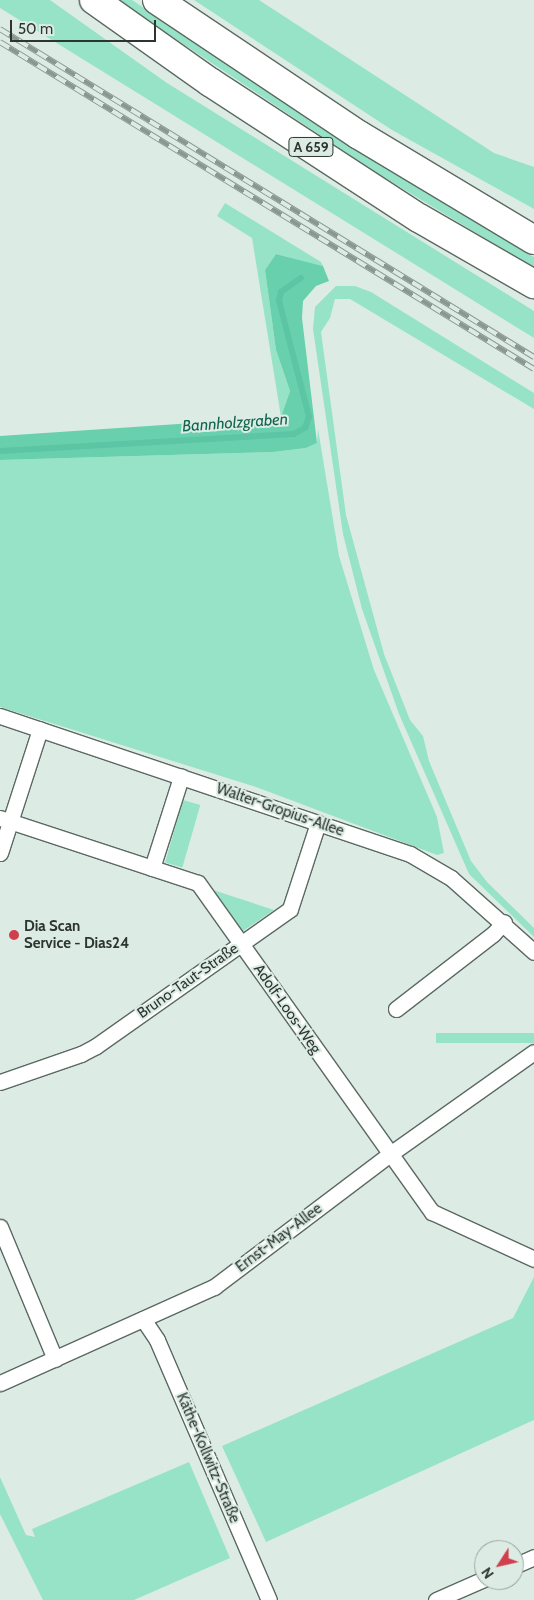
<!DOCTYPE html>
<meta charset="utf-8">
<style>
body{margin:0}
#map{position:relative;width:534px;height:1600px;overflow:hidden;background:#dcece5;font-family:Cabin,sans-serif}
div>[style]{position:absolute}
.green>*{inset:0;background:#97e3c7;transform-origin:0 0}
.forest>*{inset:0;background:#68d0ad}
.stream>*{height:5.5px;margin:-2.75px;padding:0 2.75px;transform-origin:2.75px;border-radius:2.75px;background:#5cc5a3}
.roads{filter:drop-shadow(1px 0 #5b6963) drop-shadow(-1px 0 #5b6963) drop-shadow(0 1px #5b6963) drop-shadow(0 -1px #5b6963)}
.street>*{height:15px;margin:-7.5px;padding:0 7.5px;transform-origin:7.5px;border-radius:7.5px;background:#fff}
.highway>*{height:28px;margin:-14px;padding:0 14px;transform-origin:14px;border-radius:14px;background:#fff}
.rail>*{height:5.5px;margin-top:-2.75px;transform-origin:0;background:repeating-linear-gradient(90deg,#dcece5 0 11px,#8b9792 0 22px);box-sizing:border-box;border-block:1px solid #8b9792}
.dots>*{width:14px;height:14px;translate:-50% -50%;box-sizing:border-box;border:2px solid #dcece5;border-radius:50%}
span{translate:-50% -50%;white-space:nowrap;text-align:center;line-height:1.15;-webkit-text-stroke:4px #dcece5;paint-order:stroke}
.shield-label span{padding:1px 4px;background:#dcece5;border:1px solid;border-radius:4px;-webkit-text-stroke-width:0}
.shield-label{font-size:14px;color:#2d3431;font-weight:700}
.street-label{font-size:15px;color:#2d3431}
.poi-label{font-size:15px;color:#2d3431;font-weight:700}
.left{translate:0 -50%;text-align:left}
.water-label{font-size:16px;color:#11644e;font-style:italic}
.north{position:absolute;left:474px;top:1540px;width:50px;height:50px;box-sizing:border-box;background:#dcece5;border:1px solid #96a29d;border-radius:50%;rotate:235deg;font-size:14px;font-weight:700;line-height:20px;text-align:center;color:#2d3431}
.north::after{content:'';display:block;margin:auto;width:18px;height:22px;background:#cf3f4e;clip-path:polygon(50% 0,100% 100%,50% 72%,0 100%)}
.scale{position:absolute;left:10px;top:20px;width:146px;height:22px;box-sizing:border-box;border:2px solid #2d3431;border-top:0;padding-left:6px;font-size:15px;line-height:18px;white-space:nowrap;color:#2d3431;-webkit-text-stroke:4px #dcece5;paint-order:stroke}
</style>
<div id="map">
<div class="green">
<i style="clip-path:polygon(0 0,50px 0,167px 83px,534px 311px,534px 338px,0 8px)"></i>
<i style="clip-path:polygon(117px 0,132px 0,386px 168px,534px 257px,534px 268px,380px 175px)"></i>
<i style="clip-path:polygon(194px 0,259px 0,494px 153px,534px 167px,534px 209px,392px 130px)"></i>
<i style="clip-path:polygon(225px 203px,321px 262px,323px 266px,276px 254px,265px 270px,276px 350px,290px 391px,281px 417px,252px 238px,217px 216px)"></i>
<i style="clip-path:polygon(336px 286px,355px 286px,371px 292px,534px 393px,534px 409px,350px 299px,335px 299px,330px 318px,321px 332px,346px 515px,384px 654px,410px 720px,423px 736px,429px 761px,471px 861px,487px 882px,534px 928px,534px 937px,469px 874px,399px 714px,362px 609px,343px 534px,313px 329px,315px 307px)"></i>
<i style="clip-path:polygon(318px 429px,339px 556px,374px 670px,437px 817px,444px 853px,437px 855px,256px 787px,0 707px,0 460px,273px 452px,306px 448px,317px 443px)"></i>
<i style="left:183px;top:800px;width:18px;height:65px;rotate:16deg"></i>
<i style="clip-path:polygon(210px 889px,274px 910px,240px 933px)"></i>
<i style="left:534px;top:1033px;width:10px;height:98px;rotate:90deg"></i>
<i style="clip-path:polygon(534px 1277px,534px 1420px,266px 1542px,222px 1446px,513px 1318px)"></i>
<i style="clip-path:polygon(189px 1462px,230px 1558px,134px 1600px,43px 1600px,0 1514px,0 1477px,26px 1535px,35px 1537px,32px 1529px)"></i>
</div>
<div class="forest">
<i style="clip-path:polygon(276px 254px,323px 266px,329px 281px,316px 286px,303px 301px,302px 318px,317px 443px,306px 448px,273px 452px,0 460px,0 436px,281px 417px,290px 391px,276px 350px,265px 270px)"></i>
</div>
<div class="stream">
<i style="left:0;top:451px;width:294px;rotate:-3.3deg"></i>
<i style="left:294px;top:434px;width:13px;rotate:-29deg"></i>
<i style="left:305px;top:428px;width:12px;rotate:-70deg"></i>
<i style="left:309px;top:417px;width:120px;rotate:-104.5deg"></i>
<i style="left:279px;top:301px;width:9px;rotate:-77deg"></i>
<i style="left:281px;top:292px;width:24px;rotate:-35deg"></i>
</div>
<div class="roads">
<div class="street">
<i style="left:0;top:716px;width:433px;rotate:18.6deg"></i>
<i style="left:410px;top:854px;width:48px;rotate:30.3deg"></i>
<i style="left:451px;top:878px;width:111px;rotate:41.7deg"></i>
<i style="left:0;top:818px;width:208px;rotate:18.2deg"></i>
<i style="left:198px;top:883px;width:404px;rotate:54.6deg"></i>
<i style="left:432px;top:1212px;width:112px;rotate:24.7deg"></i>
<i style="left:0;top:853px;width:130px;rotate:-72.1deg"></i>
<i style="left:152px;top:868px;width:96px;rotate:-72.3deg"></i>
<i style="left:396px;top:1009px;width:123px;rotate:-37.7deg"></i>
<i style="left:493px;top:934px;width:16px;rotate:-47deg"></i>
<i style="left:0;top:1082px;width:86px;rotate:-19.1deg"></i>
<i style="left:81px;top:1054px;width:17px;rotate:-28deg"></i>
<i style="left:96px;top:1046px;width:237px;rotate:-35.2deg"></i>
<i style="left:290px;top:909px;width:90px;rotate:-72deg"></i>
<i style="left:0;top:1227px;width:143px;rotate:67.4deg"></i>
<i style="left:143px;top:1319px;width:25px;rotate:56deg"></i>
<i style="left:157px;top:1340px;width:283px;rotate:66.7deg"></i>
<i style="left:0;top:1383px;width:235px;rotate:-24.2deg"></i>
<i style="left:214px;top:1287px;width:221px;rotate:-37.1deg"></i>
<i style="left:390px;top:1154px;width:176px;rotate:-35.3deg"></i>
<i style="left:514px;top:1566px;width:22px;rotate:-24deg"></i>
<i style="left:436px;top:1600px;width:52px;rotate:-23.6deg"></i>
</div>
<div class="highway">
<i style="left:94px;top:0;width:142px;rotate:35.3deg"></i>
<i style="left:210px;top:82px;width:249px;rotate:33.1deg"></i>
<i style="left:419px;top:218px;width:133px;rotate:29.9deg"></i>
<i style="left:157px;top:0;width:243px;rotate:33.8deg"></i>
<i style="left:359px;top:135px;width:204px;rotate:31deg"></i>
</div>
</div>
<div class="rail">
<i style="left:0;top:29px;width:627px;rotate:31.56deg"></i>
<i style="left:0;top:42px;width:626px;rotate:31.48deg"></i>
</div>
<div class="dots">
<i style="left:14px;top:935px;background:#cf3f4e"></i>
</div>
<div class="shield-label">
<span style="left:311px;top:147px">A 659</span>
</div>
<div class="street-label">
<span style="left:280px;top:810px;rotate:19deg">Walter-Gropius-Allee</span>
<span style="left:188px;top:981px;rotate:-35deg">Bruno-Taut-Straße</span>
<span style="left:287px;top:1009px;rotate:55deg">Adolf-Loos-Weg</span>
<span style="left:279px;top:1238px;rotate:-37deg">Ernst-May-Allee</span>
<span style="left:208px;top:1458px;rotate:67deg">Käthe-Kollwitz-Straße</span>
</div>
<div class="poi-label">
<span class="left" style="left:24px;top:935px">Dia Scan<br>Service - Dias24</span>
</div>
<div class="water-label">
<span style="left:235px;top:423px;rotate:-4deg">Bannholzgraben</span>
</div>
<div class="north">N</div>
<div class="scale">50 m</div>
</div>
